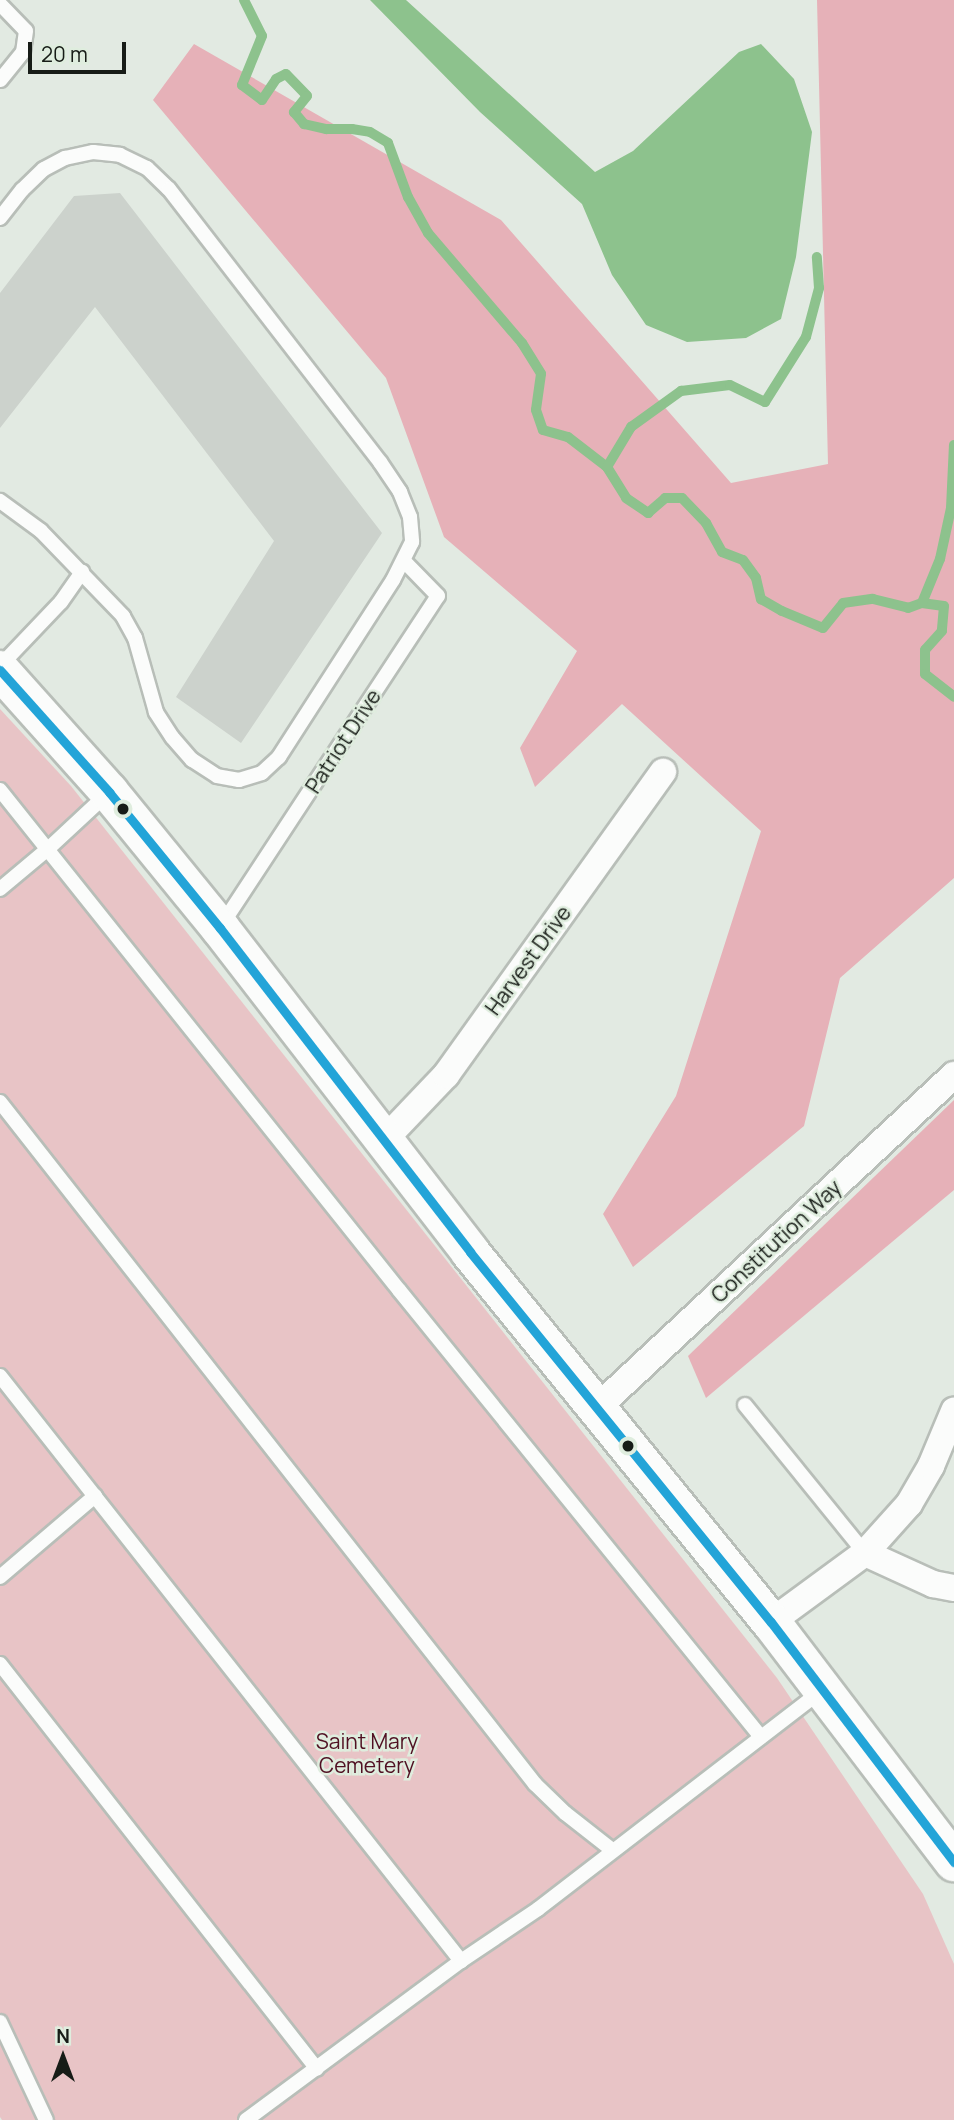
<!DOCTYPE html>
<style>
body{margin:0}
#map{position:relative;width:954px;height:2120px;overflow:hidden;background:#e2eae2;font-family:Manrope,sans-serif}
div>[style]{position:absolute}
.green>*{inset:0;background:#e8c4c6}
.forest>*{inset:0;background:#e6b1b8}
.water>*{inset:0;background:#8dc28d}
.stream>*{height:10px;margin:-5px;padding:0 5px;transform-origin:5px;border-radius:5px;background:#8dc28d}
.building>*{inset:0;background:#ccd2cc}
.roads{filter:drop-shadow(2px 0 #b8beb8) drop-shadow(-2px 0 #b8beb8) drop-shadow(0 2px #b8beb8) drop-shadow(0 -2px #b8beb8)}
.lane>*{height:14px;margin:-7px;padding:0 7px;transform-origin:7px;border-radius:7px;background:#fbfcfb}
.street>*{height:26px;margin:-13px;padding:0 13px;transform-origin:13px;border-radius:13px;background:#fbfcfb}
.secondary>*{height:38px;margin:-19px;padding:0 19px;transform-origin:19px;border-radius:19px;background:#fbfcfb}
.bus-1>*{height:9px;margin:-4.5px;padding:0 4.5px;transform-origin:4.5px;border-radius:4.5px;background:#23a4d8}
.dots>*{width:19px;height:19px;translate:-50% -50%;box-sizing:border-box;border:4px solid #dfedde;border-radius:50%}
span{translate:-50% -50%;white-space:nowrap;text-align:center;line-height:1.15;-webkit-text-stroke:5px #dfedde;paint-order:stroke}
.street-label{font-size:21px;color:#171c17}
.park-label{font-size:21px;color:#501022}
.north{position:absolute;left:28px;top:2022px;width:70px;height:70px;-webkit-text-stroke:5px #dfedde;paint-order:stroke;rotate:0deg;font-size:19px;font-weight:700;line-height:28px;text-align:center;color:#171c17}
.north::after{content:'';display:block;margin:auto;width:24px;height:32px;background:#171c17;clip-path:polygon(50% 0,100% 100%,50% 72%,0 100%)}
.scale{position:absolute;left:28px;top:42px;width:98px;height:32px;box-sizing:border-box;border:4px solid #171c17;border-top:0;padding-left:9px;font-size:21px;line-height:24px;white-space:nowrap;color:#171c17;-webkit-text-stroke:5px #dfedde;paint-order:stroke}
</style>
<div id="map">
<div class="green">
<i style="clip-path:polygon(0 709px,71px 786px,777px 1678px,923px 1894px,954px 1964px,954px 2120px,2px 2120px,0 2117px)"></i>
</div>
<div class="forest">
<i style="clip-path:polygon(817px 0,954px 0,954px 878px,840px 978px,804px 1126px,633px 1267px,603px 1214px,676px 1096px,761px 831px,622px 704px,535px 787px,520px 748px,577px 651px,444px 537px,386px 378px,153px 100px,194px 44px,501px 220px,731px 483px,828px 464px)"></i>
<i style="clip-path:polygon(954px 1100px,954px 1190px,706px 1398px,688px 1356px)"></i>
</div>
<div class="water">
<i style="clip-path:polygon(370px 0,406px 0,595px 172px,633px 151px,739px 52px,761px 44px,794px 79px,812px 132px,796px 257px,781px 319px,746px 338px,687px 342px,646px 325px,612px 275px,582px 204px,480px 112px)"></i>
</div>
<div class="stream">
<i style="left:244px;top:0;width:40px;rotate:63.4deg"></i>
<i style="left:262px;top:36px;width:53px;rotate:112.2deg"></i>
<i style="left:242px;top:85px;width:25px;rotate:37deg"></i>
<i style="left:262px;top:100px;width:25px;rotate:-56deg"></i>
<i style="left:276px;top:79px;width:11px;rotate:-27deg"></i>
<i style="left:286px;top:74px;width:30px;rotate:46deg"></i>
<i style="left:307px;top:96px;width:21px;rotate:129deg"></i>
<i style="left:294px;top:112px;width:16px;rotate:50deg"></i>
<i style="left:304px;top:124px;width:23px;rotate:13deg"></i>
<i style="left:326px;top:129px;width:26px"></i>
<i style="left:352px;top:129px;width:18px;rotate:9deg"></i>
<i style="left:370px;top:132px;width:21px;rotate:31deg"></i>
<i style="left:388px;top:143px;width:58px;rotate:69.7deg"></i>
<i style="left:408px;top:197px;width:41px;rotate:60.9deg"></i>
<i style="left:428px;top:233px;width:145px;rotate:49.5deg"></i>
<i style="left:522px;top:343px;width:36px;rotate:58deg"></i>
<i style="left:541px;top:374px;width:36px;rotate:98deg"></i>
<i style="left:536px;top:410px;width:21px;rotate:71deg"></i>
<i style="left:543px;top:430px;width:26px;rotate:16deg"></i>
<i style="left:568px;top:437px;width:49px;rotate:37.6deg"></i>
<i style="left:607px;top:467px;width:36px;rotate:58deg"></i>
<i style="left:626px;top:498px;width:27px;rotate:34deg"></i>
<i style="left:648px;top:513px;width:23px;rotate:-41deg"></i>
<i style="left:665px;top:498px;width:17px"></i>
<i style="left:682px;top:498px;width:35px;rotate:46deg"></i>
<i style="left:706px;top:523px;width:33px;rotate:61deg"></i>
<i style="left:722px;top:552px;width:22px;rotate:21deg"></i>
<i style="left:743px;top:560px;width:22px;rotate:54deg"></i>
<i style="left:756px;top:578px;width:22px;rotate:77deg"></i>
<i style="left:761px;top:599px;width:24px;rotate:30deg"></i>
<i style="left:782px;top:611px;width:44px;rotate:22.5deg"></i>
<i style="left:823px;top:628px;width:32px;rotate:-51deg"></i>
<i style="left:843px;top:603px;width:30px;rotate:-8deg"></i>
<i style="left:873px;top:599px;width:36px;rotate:14deg"></i>
<i style="left:908px;top:608px;width:15px;rotate:-20deg"></i>
<i style="left:922px;top:603px;width:22px;rotate:8deg"></i>
<i style="left:944px;top:606px;width:25px;rotate:95deg"></i>
<i style="left:942px;top:631px;width:25px;rotate:132deg"></i>
<i style="left:925px;top:650px;width:24px;rotate:90deg"></i>
<i style="left:925px;top:674px;width:37px;rotate:38deg"></i>
<i style="left:607px;top:467px;width:47px;rotate:-59deg"></i>
<i style="left:631px;top:427px;width:62px;rotate:-35.8deg"></i>
<i style="left:681px;top:391px;width:49px;rotate:-7deg"></i>
<i style="left:730px;top:385px;width:39px;rotate:26deg"></i>
<i style="left:765px;top:402px;width:77px;rotate:-57.8deg"></i>
<i style="left:806px;top:337px;width:51px;rotate:-75.1deg"></i>
<i style="left:819px;top:288px;width:31px;rotate:-94deg"></i>
<i style="left:922px;top:603px;width:48px;rotate:-67.8deg"></i>
<i style="left:940px;top:559px;width:52px;rotate:-77.8deg"></i>
<i style="left:951px;top:508px;width:63px;rotate:-87.3deg"></i>
</div>
<div class="building">
<i style="clip-path:polygon(120px 193px,382px 533px,241px 743px,176px 697px,274px 541px,95px 307px,0 428px,0 293px,74px 196px)"></i>
</div>
<div class="roads">
<div class="lane">
<i style="left:0;top:4px;width:37px;rotate:46deg"></i>
<i style="left:26px;top:31px;width:21px;rotate:98deg"></i>
<i style="left:23px;top:52px;width:36px;rotate:129deg"></i>
<i style="left:0;top:218px;width:36px;rotate:-52deg"></i>
<i style="left:22px;top:190px;width:30px;rotate:-44deg"></i>
<i style="left:44px;top:169px;width:24px;rotate:-28deg"></i>
<i style="left:65px;top:158px;width:29px;rotate:-12deg"></i>
<i style="left:93px;top:152px;width:27px;rotate:6deg"></i>
<i style="left:120px;top:155px;width:30px;rotate:26deg"></i>
<i style="left:147px;top:168px;width:30px;rotate:44deg"></i>
<i style="left:169px;top:189px;width:345px;rotate:52.3deg"></i>
<i style="left:380px;top:462px;width:36px;rotate:56deg"></i>
<i style="left:400px;top:492px;width:27px;rotate:68deg"></i>
<i style="left:410px;top:517px;width:25px;rotate:85deg"></i>
<i style="left:412px;top:542px;width:42px;rotate:116.6deg"></i>
<i style="left:393px;top:580px;width:211px;rotate:122.8deg"></i>
<i style="left:279px;top:757px;width:23px;rotate:137deg"></i>
<i style="left:262px;top:773px;width:24px;rotate:163deg"></i>
<i style="left:239px;top:780px;width:22px;rotate:-170deg"></i>
<i style="left:217px;top:776px;width:30px;rotate:-147deg"></i>
<i style="left:192px;top:760px;width:30px;rotate:-131deg"></i>
<i style="left:172px;top:737px;width:30px;rotate:-123deg"></i>
<i style="left:156px;top:712px;width:77px;rotate:-105.8deg"></i>
<i style="left:135px;top:638px;width:25px;rotate:-119deg"></i>
<i style="left:123px;top:616px;width:118px;rotate:-134deg"></i>
<i style="left:41px;top:531px;width:51px;rotate:-143.8deg"></i>
<i style="left:0;top:666px;width:88px;rotate:-46.4deg"></i>
<i style="left:61px;top:602px;width:37px;rotate:-55deg"></i>
<i style="left:0;top:790px;width:640px;rotate:51.41deg"></i>
<i style="left:399px;top:1290px;width:575px;rotate:51deg"></i>
<i style="left:0;top:889px;width:64px;rotate:-39.9deg"></i>
<i style="left:49px;top:848px;width:81px;rotate:-43deg"></i>
<i style="left:221px;top:926px;width:395px;rotate:-56.7deg"></i>
<i style="left:438px;top:596px;width:49px;rotate:-134.2deg"></i>
<i style="left:0;top:1102px;width:867px;rotate:51.89deg"></i>
<i style="left:535px;top:1784px;width:42px;rotate:44deg"></i>
<i style="left:565px;top:1813px;width:60px;rotate:38.2deg"></i>
<i style="left:0;top:1376px;width:745px;rotate:51.76deg"></i>
<i style="left:745px;top:1405px;width:191px;rotate:51deg"></i>
<i style="left:0;top:1577px;width:125px;rotate:-40.5deg"></i>
<i style="left:0;top:1664px;width:514px;rotate:51.95deg"></i>
<i style="left:0;top:2022px;width:108px;rotate:64.9deg"></i>
<i style="left:246px;top:2120px;width:267px;rotate:-36.5deg"></i>
<i style="left:461px;top:1961px;width:93px;rotate:-34deg"></i>
<i style="left:538px;top:1909px;width:359px;rotate:-37.6deg"></i>
</div>
<div class="street">
<i style="left:384px;top:1140px;width:90px;rotate:-46.4deg"></i>
<i style="left:446px;top:1075px;width:373px;rotate:-54.4deg"></i>
<i style="left:598px;top:1407px;width:487px;rotate:-43deg"></i>
<i style="left:865px;top:1553px;width:75px;rotate:24.5deg"></i>
<i style="left:933px;top:1584px;width:21px;rotate:11deg"></i>
<i style="left:771px;top:1622px;width:117px;rotate:-36.3deg"></i>
<i style="left:865px;top:1553px;width:66px;rotate:-48.1deg"></i>
<i style="left:909px;top:1504px;width:44px;rotate:-59.9deg"></i>
<i style="left:931px;top:1466px;width:60px;rotate:-67.3deg"></i>
</div>
<div class="secondary">
<i style="left:0;top:670px;width:164px;rotate:48.2deg"></i>
<i style="left:109px;top:792px;width:176px;rotate:50.8deg"></i>
<i style="left:220px;top:928px;width:409px;rotate:52.3deg"></i>
<i style="left:470px;top:1252px;width:477px;rotate:50.9deg"></i>
<i style="left:771px;top:1622px;width:302px;rotate:52.7deg"></i>
</div>
</div>
<div class="bus-1">
<i style="left:0;top:670px;width:164px;rotate:48.2deg"></i>
<i style="left:109px;top:792px;width:176px;rotate:50.8deg"></i>
<i style="left:220px;top:928px;width:409px;rotate:52.3deg"></i>
<i style="left:470px;top:1252px;width:477px;rotate:50.9deg"></i>
<i style="left:771px;top:1622px;width:302px;rotate:52.7deg"></i>
</div>
<div class="dots">
<i style="left:123px;top:809px;background:#171c17"></i>
<i style="left:628px;top:1446px;background:#171c17"></i>
</div>
<div class="street-label">
<span style="left:343px;top:741px;rotate:-57deg">Patriot Drive</span>
<span style="left:528px;top:960px;rotate:-54deg">Harvest Drive</span>
<span style="left:776px;top:1241px;rotate:-43deg">Constitution Way</span>
</div>
<div class="park-label">
<span style="left:367px;top:1753px">Saint Mary<br>Cemetery</span>
</div>
<div class="north">N</div>
<div class="scale">20 m</div>
</div>
